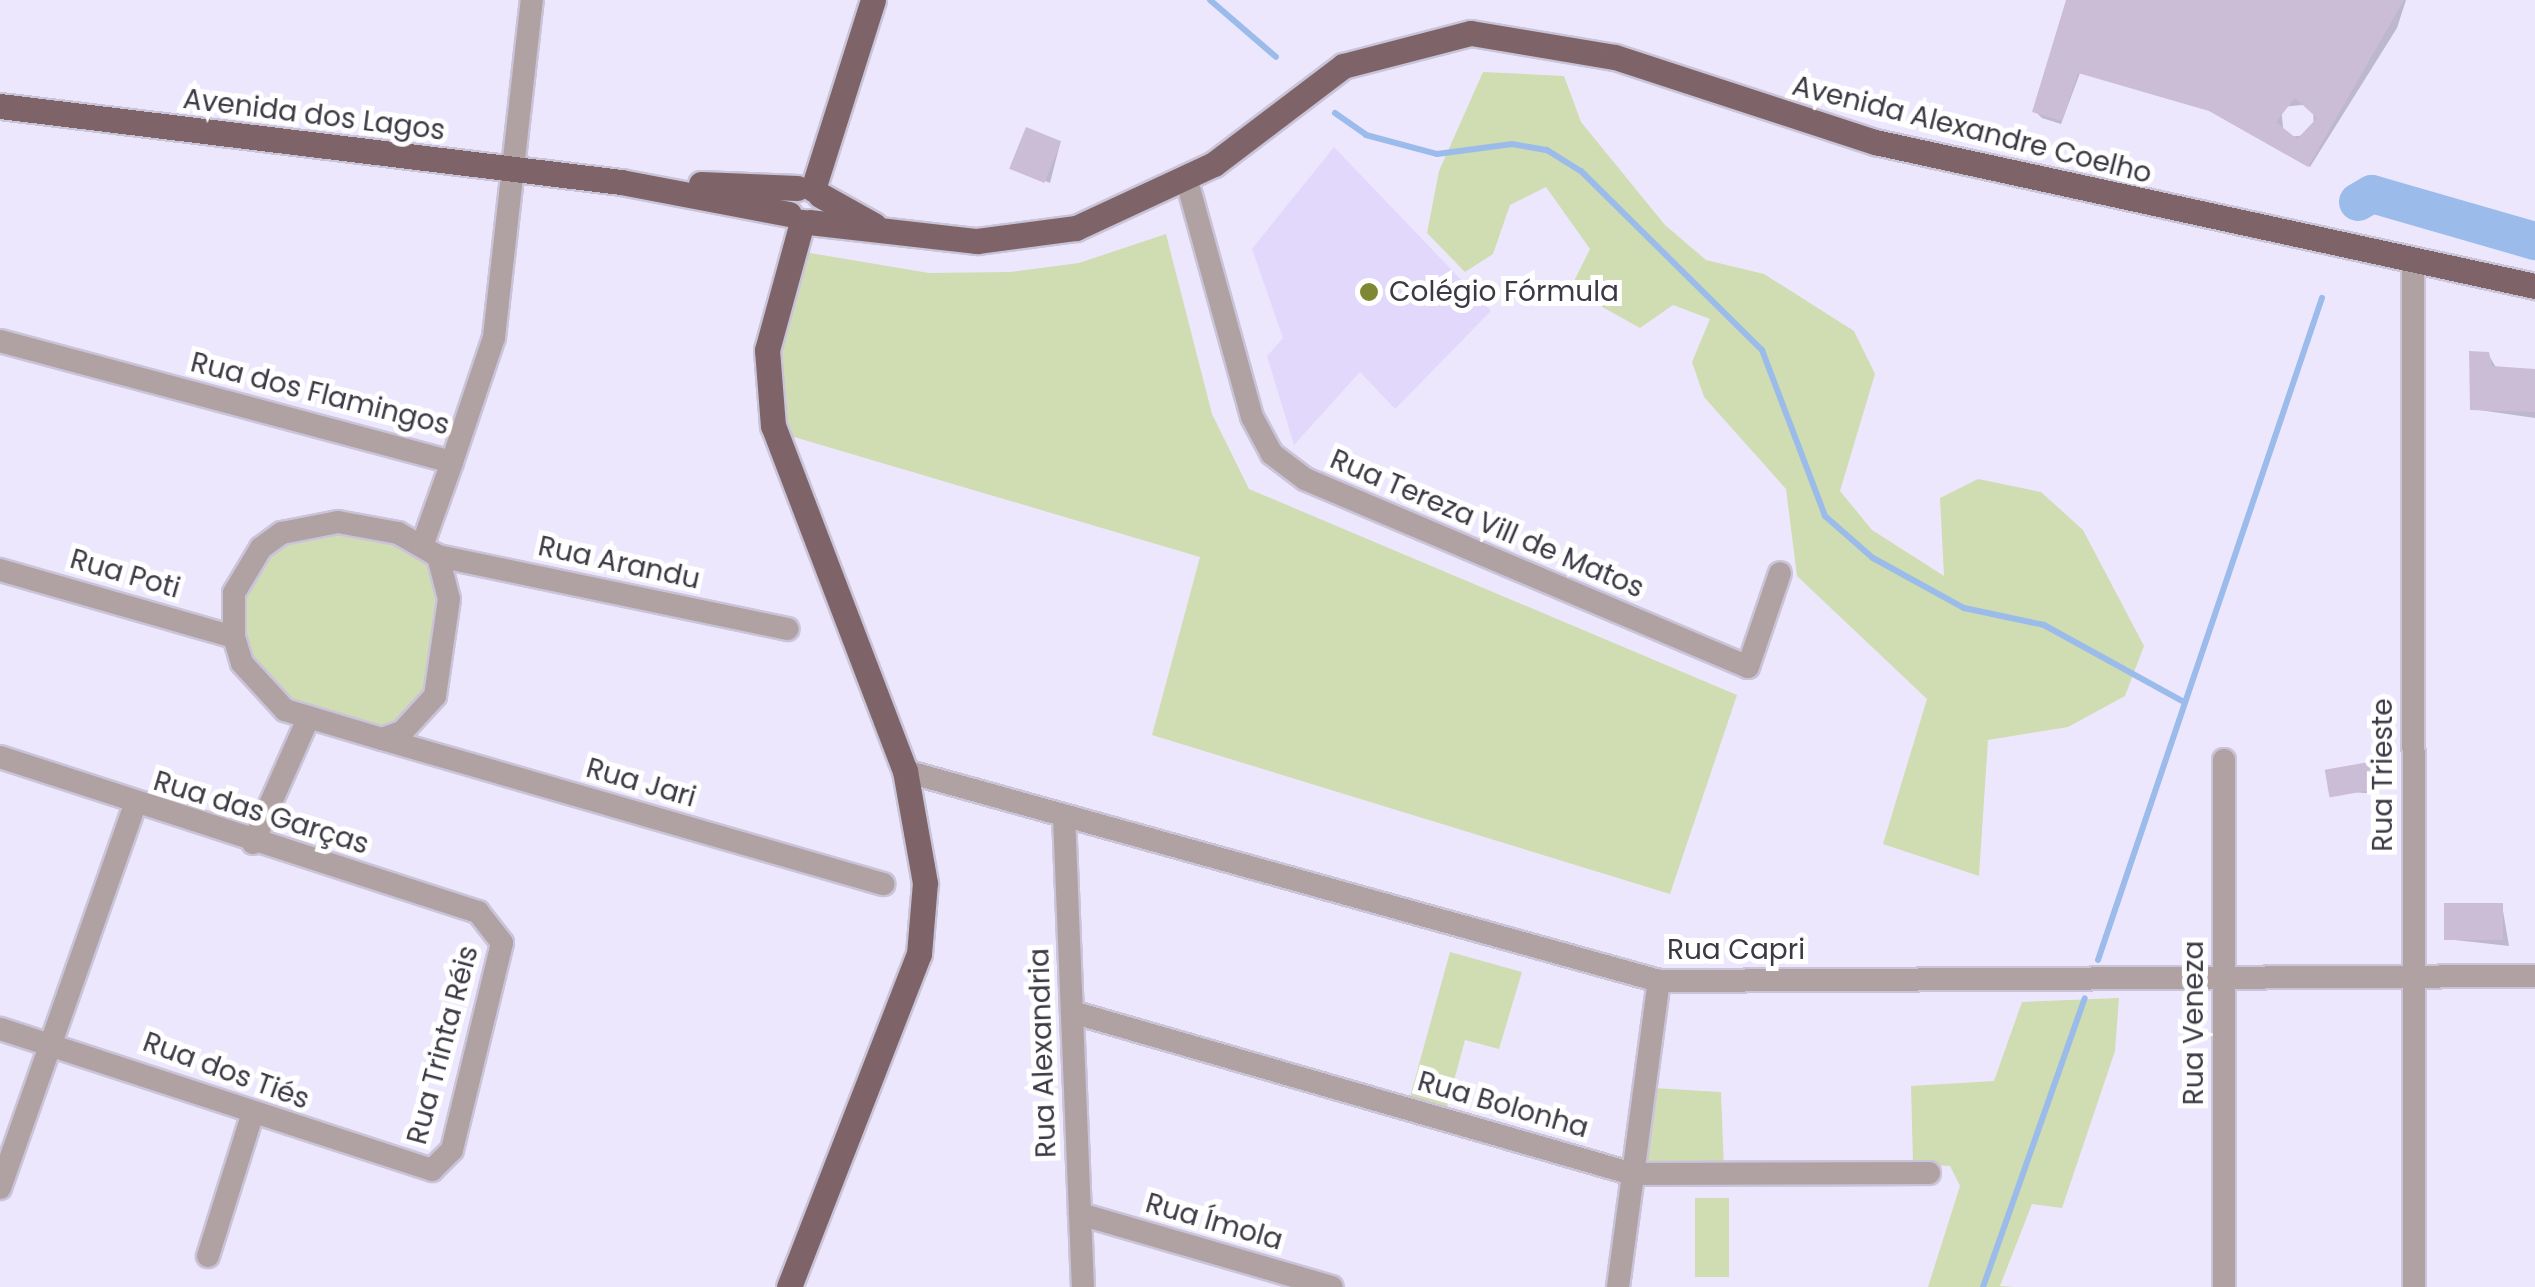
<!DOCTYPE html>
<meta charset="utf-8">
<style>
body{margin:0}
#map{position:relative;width:2535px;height:1287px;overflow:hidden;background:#ede7fe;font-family:Poppins,sans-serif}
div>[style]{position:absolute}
.built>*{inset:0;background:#e2d8fc}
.green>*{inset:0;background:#d0dcb2;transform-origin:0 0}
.shadow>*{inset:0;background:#0003}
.stream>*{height:6px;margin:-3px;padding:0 3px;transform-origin:3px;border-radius:3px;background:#9bbceb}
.river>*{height:38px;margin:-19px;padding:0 19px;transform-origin:19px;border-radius:19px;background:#9bbceb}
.building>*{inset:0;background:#ccbdd7;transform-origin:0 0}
.roads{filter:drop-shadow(2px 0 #cac4d9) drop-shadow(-2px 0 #cac4d9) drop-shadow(0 2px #cac4d9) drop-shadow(0 -2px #cac4d9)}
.minor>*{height:22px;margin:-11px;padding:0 11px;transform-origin:11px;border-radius:11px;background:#b0a1a3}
.major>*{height:25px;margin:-12.5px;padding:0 12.5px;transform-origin:12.5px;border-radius:12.5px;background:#7e6468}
.dots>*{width:28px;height:28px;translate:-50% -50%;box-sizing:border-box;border:5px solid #fff;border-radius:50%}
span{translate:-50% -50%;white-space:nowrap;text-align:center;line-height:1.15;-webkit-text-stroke:10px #fff;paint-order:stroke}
.street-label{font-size:28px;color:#3c3944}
.poi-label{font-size:28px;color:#3c3944}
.left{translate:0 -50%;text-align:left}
</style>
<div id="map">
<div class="built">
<i style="clip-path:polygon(1334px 147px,1491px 311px,1395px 409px,1360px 372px,1294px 445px,1267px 356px,1283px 338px,1252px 249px)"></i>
</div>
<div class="green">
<i style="clip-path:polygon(1483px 72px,1564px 76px,1581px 122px,1665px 225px,1706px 260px,1764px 274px,1854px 331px,1875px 374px,1840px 491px,1872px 530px,1944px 576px,1940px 498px,1978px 479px,2041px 492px,2083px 530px,2144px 646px,2125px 696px,2068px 727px,1988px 740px,1979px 876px,1883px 844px,1927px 699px,1797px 576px,1786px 489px,1704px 397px,1692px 362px,1710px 319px,1673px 305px,1640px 328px,1570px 289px,1590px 249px,1546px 187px,1510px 205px,1493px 254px,1465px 272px,1427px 233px,1439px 171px)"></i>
<i style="clip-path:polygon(1166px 234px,1212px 414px,1249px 489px,1737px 695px,1670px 894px,1152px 735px,1200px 557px,784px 434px,775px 351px,804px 252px,929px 273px,1010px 272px,1079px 263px)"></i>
<i style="clip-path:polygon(338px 530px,395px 540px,431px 561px,441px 600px,428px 693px,381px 731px,289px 704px,249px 660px,240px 616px,249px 574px,286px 540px)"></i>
<i style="clip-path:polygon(1450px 952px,1522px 972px,1499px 1049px,1465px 1040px,1445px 1114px,1408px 1104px)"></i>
<i style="clip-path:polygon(2119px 998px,2115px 1051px,2062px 1208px,2032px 1204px,2000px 1286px,2015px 1287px,1928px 1287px,1960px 1186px,1950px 1166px,1913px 1164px,1911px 1086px,1994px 1081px,2022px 1002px)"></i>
<i style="clip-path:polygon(1653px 1088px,1721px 1092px,1724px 1170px,1643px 1167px)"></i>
<i style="left:1695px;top:1198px;width:34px;height:79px"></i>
</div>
<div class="shadow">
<i style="clip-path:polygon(evenodd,2069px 0,2406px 0,2397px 28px,2310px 167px,2213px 111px,2080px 73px,2061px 124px,2042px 118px,2035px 111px,2069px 0,2313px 104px,2314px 135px,2284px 137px,2281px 107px,2313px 104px)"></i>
<i style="clip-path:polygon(1060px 144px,1050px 183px,1014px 168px)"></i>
<i style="clip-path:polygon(2488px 354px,2497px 369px,2535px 371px,2535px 418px,2472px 409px)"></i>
<i style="clip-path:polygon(2368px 770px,2377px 794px,2327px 790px)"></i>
<i style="clip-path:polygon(2502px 905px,2509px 946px,2446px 939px)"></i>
</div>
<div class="stream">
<i style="left:1210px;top:0;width:87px;rotate:40.8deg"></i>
<i style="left:1335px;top:113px;width:38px;rotate:35deg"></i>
<i style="left:1366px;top:135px;width:73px;rotate:15deg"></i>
<i style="left:1437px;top:154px;width:76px;rotate:-7.6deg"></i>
<i style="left:1512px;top:144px;width:36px;rotate:10deg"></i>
<i style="left:1547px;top:150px;width:40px;rotate:32deg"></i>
<i style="left:1581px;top:171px;width:255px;rotate:44.7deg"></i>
<i style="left:1762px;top:350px;width:178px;rotate:69.2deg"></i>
<i style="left:1825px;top:516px;width:64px;rotate:41.2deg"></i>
<i style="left:1873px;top:558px;width:104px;rotate:28.8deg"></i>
<i style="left:1964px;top:608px;width:82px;rotate:12deg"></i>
<i style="left:2044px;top:625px;width:160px;rotate:28.8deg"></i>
<i style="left:2098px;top:960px;width:699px;rotate:-71.31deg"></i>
<i style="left:1983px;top:1287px;width:306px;rotate:-70.6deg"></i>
</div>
<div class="river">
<i style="left:2358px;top:202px;width:16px;rotate:-30deg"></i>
<i style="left:2372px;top:194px;width:170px;rotate:16.1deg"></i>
</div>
<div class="building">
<i style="clip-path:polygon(evenodd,2066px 0,2404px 0,2308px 167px,2209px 111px,2078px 73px,2062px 121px,2032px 112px,2066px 0,2295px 98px,2317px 118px,2297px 139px,2276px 122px,2295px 98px)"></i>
<i style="left:1026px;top:127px;width:38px;height:45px;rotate:22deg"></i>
<i style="clip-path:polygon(2469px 351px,2489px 352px,2492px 366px,2535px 369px,2535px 412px,2470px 410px)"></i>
<i style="left:2369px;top:762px;width:28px;height:45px;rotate:80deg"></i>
<i style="left:2444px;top:903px;width:59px;height:37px"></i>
</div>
<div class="roads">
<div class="minor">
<i style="left:1187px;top:181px;width:245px;rotate:74.6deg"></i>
<i style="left:1252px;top:417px;width:42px;rotate:61.6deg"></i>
<i style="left:1272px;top:454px;width:41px;rotate:37.1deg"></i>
<i style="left:1305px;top:479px;width:481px;rotate:23deg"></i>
<i style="left:1748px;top:667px;width:99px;rotate:-71.2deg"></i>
<i style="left:2413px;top:264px;width:1023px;rotate:89.94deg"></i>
<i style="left:0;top:341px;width:468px;rotate:15deg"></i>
<i style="left:452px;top:462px;width:132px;rotate:-71.4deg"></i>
<i style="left:494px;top:337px;width:339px;rotate:-83.6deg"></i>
<i style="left:338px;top:522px;width:61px;rotate:10.4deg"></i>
<i style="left:398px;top:533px;width:46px;rotate:29.9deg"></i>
<i style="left:438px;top:556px;width:44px;rotate:75.7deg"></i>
<i style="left:449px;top:599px;width:98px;rotate:98.2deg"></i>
<i style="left:435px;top:696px;width:49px;rotate:132.5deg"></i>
<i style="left:402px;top:732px;width:21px;rotate:161deg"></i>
<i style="left:382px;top:739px;width:101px;rotate:-163.4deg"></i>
<i style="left:285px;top:710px;width:64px;rotate:-132.5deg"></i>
<i style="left:242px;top:663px;width:27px;rotate:-107deg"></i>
<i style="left:234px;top:637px;width:44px;rotate:-90deg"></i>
<i style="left:234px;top:593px;width:52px;rotate:-59deg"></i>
<i style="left:261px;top:548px;width:26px;rotate:-36deg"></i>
<i style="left:282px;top:533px;width:57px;rotate:-11.1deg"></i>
<i style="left:422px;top:546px;width:89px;rotate:-70.3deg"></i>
<i style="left:438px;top:556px;width:357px;rotate:11.8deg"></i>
<i style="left:0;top:570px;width:243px;rotate:16deg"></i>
<i style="left:382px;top:739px;width:522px;rotate:16.14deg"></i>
<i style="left:0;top:757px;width:503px;rotate:17.97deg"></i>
<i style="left:478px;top:912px;width:39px;rotate:52deg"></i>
<i style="left:502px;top:943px;width:213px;rotate:103.6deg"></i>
<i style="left:452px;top:1150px;width:28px;rotate:135deg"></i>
<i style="left:432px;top:1170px;width:454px;rotate:-161.9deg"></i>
<i style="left:905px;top:771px;width:783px;rotate:15.56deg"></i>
<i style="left:1659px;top:981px;width:876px;rotate:-0.33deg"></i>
<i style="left:1064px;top:816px;width:471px;rotate:87.7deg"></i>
<i style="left:253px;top:843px;width:133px;rotate:-66.1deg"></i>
<i style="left:1072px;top:1012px;width:584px;rotate:16.11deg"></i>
<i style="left:1633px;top:1174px;width:296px;rotate:-0.2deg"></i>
<i style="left:0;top:1188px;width:406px;rotate:-70.6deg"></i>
<i style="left:1080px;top:1214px;width:262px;rotate:16.2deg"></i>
<i style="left:208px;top:1256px;width:151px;rotate:-72.6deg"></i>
<i style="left:1618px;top:1287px;width:309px;rotate:-82.4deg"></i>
<i style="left:2224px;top:1287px;width:527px;rotate:-90deg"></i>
</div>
<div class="major">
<i style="left:0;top:106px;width:626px;rotate:6.98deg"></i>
<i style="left:621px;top:182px;width:171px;rotate:10.8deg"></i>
<i style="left:701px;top:184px;width:96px;rotate:2.4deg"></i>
<i style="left:813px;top:189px;width:198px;rotate:-72.4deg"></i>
<i style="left:820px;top:195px;width:62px;rotate:29.1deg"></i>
<i style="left:809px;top:222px;width:169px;rotate:6.5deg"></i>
<i style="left:977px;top:241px;width:100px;rotate:-7.5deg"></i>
<i style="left:1076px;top:228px;width:152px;rotate:-24.9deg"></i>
<i style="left:1214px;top:164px;width:162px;rotate:-37.2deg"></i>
<i style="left:1343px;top:66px;width:132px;rotate:-14.5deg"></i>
<i style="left:1471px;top:33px;width:146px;rotate:9.5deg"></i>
<i style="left:1615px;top:57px;width:274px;rotate:18.1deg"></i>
<i style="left:1875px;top:142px;width:676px;rotate:12.31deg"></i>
<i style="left:789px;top:1287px;width:357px;rotate:-68.7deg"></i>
<i style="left:919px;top:954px;width:71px;rotate:-85.2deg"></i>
<i style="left:925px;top:883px;width:114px;rotate:-100.1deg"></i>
<i style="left:905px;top:771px;width:369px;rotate:-110.9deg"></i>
<i style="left:773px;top:426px;width:76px;rotate:-94.5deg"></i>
<i style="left:767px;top:350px;width:133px;rotate:-74.7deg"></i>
</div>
</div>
<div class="dots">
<i style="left:1369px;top:292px;background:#7d8734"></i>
</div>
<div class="street-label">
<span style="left:314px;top:115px;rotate:7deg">Avenida dos Lagos</span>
<span style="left:1972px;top:130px;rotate:14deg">Avenida Alexandre Coelho</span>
<span style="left:320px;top:394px;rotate:14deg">Rua dos Flamingos</span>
<span style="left:1487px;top:524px;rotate:23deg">Rua Tereza Vill de Matos</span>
<span style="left:619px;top:563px;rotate:12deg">Rua Arandu</span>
<span style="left:125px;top:574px;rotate:16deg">Rua Poti</span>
<span style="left:2383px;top:775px;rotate:-90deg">Rua Trieste</span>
<span style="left:641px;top:783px;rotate:16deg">Rua Jari</span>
<span style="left:261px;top:813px;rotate:17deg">Rua das Garças</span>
<span style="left:1736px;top:950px">Rua Capri</span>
<span style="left:2194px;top:1023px;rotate:-90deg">Rua Veneza</span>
<span style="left:443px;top:1045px;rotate:-75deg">Rua Trinta Réis</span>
<span style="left:1043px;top:1053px;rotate:-92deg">Rua Alexandria</span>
<span style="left:226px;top:1071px;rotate:20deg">Rua dos Tiés</span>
<span style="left:1503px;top:1105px;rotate:16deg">Rua Bolonha</span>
<span style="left:1214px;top:1222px;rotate:16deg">Rua Ímola</span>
</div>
<div class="poi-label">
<span class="left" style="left:1389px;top:292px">Colégio Fórmula</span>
</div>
</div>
